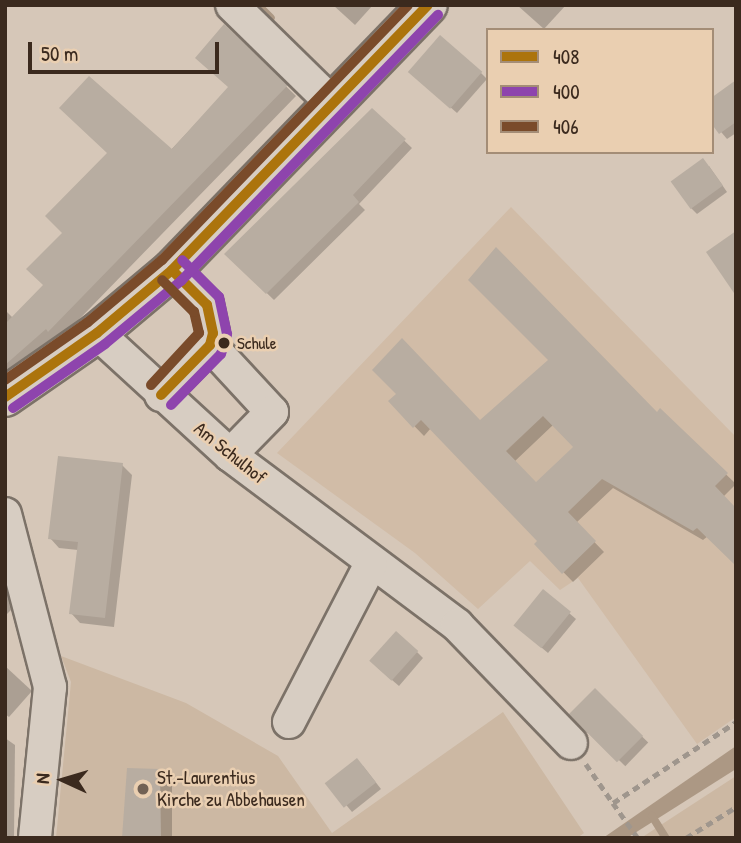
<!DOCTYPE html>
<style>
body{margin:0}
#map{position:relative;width:741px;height:843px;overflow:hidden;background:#d6c7b8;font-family:"Patrick Hand",sans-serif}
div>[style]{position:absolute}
.built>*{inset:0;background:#d1bca7}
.green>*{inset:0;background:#ccb8a3}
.water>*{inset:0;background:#ac9884}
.shadow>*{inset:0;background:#0003;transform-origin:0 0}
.stream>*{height:8px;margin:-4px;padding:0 4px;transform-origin:4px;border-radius:4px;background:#ac9884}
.building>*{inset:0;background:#b8ada1;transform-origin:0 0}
.path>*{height:4.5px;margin-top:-2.25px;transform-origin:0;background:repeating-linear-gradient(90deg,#9f968d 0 7px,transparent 0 12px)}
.roads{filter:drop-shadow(2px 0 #7c7268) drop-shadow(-2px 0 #7c7268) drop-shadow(0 2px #7c7268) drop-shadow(0 -2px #7c7268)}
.minor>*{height:32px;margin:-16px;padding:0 16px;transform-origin:16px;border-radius:16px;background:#d7cdc2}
.major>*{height:38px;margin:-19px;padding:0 19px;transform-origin:19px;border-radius:19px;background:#d7cdc2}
.bus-1>*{height:10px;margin:-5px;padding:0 5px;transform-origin:5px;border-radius:5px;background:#ac740c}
.bus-2>*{height:10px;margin:-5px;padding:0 5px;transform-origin:5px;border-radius:5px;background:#8e44ad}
.bus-3>*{height:10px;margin:-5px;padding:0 5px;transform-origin:5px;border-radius:5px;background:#7a4b2a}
.dots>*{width:19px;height:19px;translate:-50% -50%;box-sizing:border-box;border:4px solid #eacfb1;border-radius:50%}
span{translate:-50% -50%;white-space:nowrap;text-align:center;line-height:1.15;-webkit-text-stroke:5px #eacfb1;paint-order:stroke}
.bus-label{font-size:17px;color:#3b2a1e}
.left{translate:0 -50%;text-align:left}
.street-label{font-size:19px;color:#3b2a1e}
.poi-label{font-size:19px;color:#3b2a1e}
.frame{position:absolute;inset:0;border:7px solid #3b2a1e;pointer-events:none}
.legend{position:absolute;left:486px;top:28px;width:228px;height:126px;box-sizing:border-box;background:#eacfb1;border:2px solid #a48d76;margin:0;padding:9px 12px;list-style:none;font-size:21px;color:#3b2a1e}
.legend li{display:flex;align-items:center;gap:14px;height:35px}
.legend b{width:35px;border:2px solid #a48d76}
.north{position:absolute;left:28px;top:745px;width:70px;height:70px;-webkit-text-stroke:5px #eacfb1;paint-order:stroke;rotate:274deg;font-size:19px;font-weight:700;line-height:28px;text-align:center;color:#3b2a1e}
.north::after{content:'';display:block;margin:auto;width:24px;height:32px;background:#3b2a1e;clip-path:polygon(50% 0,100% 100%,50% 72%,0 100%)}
.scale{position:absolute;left:28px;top:42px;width:191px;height:32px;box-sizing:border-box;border:4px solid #3b2a1e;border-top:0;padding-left:9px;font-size:21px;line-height:24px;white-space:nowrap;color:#3b2a1e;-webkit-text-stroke:5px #eacfb1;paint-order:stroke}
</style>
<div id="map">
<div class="built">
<i style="clip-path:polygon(511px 207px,736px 437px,736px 717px,697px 744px,578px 578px,560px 590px,530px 561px,478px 609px,415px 553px,277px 453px)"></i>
</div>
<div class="green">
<i style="clip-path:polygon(543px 416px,573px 447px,536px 482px,500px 458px)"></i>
<i style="clip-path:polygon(61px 656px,186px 703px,278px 756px,332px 833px,503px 712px,584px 833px,577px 838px,56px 838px,71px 682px)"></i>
<i style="clip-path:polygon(736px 776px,736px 838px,641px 838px,673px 817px)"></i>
</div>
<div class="water">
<i style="clip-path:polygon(736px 746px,736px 769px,627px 838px,603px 838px)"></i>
</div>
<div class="shadow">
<i style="clip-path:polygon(333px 5px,373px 5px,355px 25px)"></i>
<i style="clip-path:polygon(517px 5px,566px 5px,544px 29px)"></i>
<i style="clip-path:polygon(225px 27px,296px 96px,59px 340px,56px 337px,5px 382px,5px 310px,13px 318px,230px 87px)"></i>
<i style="clip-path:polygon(481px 73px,487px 79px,457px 113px,417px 78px)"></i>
<i style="clip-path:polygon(736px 89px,736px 133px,727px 139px,711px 120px)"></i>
<i style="clip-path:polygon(372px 110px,412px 148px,359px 204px,365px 210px,274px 300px,226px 254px)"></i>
<i style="clip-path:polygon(709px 166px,727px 192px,697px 214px,691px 208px)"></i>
<i style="clip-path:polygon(evenodd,551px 360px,657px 414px,660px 411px,736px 484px,723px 497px,708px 536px,703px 540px,613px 488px,576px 523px,604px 552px,573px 582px,536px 544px,540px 541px,431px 428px,424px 436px,391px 402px,481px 422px,551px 360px,553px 425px,575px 447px,536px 485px,514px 462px,553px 425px)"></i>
<i style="clip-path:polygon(122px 465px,132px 475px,114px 627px,80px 623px,71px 613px,78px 550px,59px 548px,50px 538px)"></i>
<i style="clip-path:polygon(5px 587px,15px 606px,5px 616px)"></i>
<i style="clip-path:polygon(569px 613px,576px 619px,548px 653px,522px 631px)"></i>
<i style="clip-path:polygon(417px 652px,423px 658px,399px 686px,378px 668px)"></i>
<i style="clip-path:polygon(5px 666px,32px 691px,9px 717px,5px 714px)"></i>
<i style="left:595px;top:691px;width:74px;height:33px;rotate:44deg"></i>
<i style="clip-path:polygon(5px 738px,15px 745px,14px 837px,5px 836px)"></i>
<i style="clip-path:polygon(363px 766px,381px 789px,352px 812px,328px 783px)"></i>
<i style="clip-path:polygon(160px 770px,172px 783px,172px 838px,125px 838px)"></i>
</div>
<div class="stream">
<i style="left:258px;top:5px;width:18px;rotate:45deg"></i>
<i style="left:652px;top:816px;width:26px;rotate:58deg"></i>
</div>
<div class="building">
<i style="clip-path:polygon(224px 24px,288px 85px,48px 332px,46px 329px,5px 365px,5px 324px,43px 285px,26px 269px,62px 233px,45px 216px,107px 153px,59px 108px,89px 76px,172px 149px,228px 87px,195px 58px)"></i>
<i style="left:440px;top:35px;width:56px;height:49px;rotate:41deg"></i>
<i style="clip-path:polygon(736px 80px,736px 122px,719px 134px,711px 123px,711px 98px)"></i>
<i style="clip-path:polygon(372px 108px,406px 139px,353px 195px,359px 202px,266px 294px,224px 254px)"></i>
<i style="left:703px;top:158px;width:34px;height:40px;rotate:54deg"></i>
<i style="clip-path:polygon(736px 231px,736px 296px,706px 252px)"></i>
<i style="clip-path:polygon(evenodd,496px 247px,657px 412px,660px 408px,728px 473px,715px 486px,736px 508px,736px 566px,697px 528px,693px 531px,602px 479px,568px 512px,596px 541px,562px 574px,534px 544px,537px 541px,421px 420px,413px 428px,388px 401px,396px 394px,372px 370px,402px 338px,480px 420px,548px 360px,468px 280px,496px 247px,543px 416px,573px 447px,536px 482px,506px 451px,543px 416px)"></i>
<i style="clip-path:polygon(58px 456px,123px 463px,105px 618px,69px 614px,78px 542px,48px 539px)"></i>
<i style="left:543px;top:589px;width:36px;height:47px;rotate:39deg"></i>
<i style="left:396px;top:631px;width:30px;height:40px;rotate:42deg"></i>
<i style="left:595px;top:688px;width:68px;height:37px;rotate:45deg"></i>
<i style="left:357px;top:758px;width:31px;height:41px;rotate:52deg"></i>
<i style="clip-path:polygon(127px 768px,160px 769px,161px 838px,122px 838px)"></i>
</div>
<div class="path">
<i style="left:586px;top:764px;width:47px;rotate:55.3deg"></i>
<i style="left:613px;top:803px;width:147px;rotate:-33.4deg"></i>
<i style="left:613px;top:803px;width:43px;rotate:54.5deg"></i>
<i style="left:686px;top:838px;width:59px;rotate:-31.8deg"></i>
</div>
<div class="roads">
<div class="minor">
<i style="left:232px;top:5px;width:143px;rotate:44.4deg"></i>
<i style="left:97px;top:333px;width:180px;rotate:42.5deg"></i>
<i style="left:230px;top:455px;width:284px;rotate:36.8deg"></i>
<i style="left:457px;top:625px;width:164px;rotate:46deg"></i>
<i style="left:210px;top:345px;width:91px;rotate:47.2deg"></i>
<i style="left:272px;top:412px;width:60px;rotate:134.3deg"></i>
<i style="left:161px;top:395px;width:70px;rotate:-45.6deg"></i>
<i style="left:210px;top:345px;width:12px;rotate:-76deg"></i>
<i style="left:213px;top:333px;width:29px;rotate:-102deg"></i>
<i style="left:207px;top:305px;width:49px;rotate:-135deg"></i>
<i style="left:5px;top:514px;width:179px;rotate:75.4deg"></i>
<i style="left:50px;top:687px;width:152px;rotate:95.7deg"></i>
<i style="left:289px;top:722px;width:178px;rotate:-62.6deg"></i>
</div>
<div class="major">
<i style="left:5px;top:397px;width:112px;rotate:-34.8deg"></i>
<i style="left:97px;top:333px;width:98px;rotate:-40deg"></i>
<i style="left:172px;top:270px;width:368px;rotate:-46deg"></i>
</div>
</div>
<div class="bus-1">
<i style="left:161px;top:395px;width:70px;rotate:-45.6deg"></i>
<i style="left:210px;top:345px;width:12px;rotate:-76deg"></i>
<i style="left:213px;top:333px;width:29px;rotate:-102deg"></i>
<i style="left:207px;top:305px;width:49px;rotate:-135deg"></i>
<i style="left:5px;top:397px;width:112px;rotate:-34.8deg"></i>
<i style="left:97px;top:333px;width:98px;rotate:-40deg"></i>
<i style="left:172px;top:270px;width:368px;rotate:-46deg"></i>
</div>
<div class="bus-2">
<i style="left:171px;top:405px;width:71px;rotate:-45.6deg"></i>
<i style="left:221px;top:354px;width:21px;rotate:-73deg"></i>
<i style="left:227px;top:334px;width:38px;rotate:-102deg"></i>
<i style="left:219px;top:297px;width:52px;rotate:-135deg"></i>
<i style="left:13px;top:408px;width:112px;rotate:-34.8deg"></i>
<i style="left:105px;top:344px;width:99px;rotate:-39.7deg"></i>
<i style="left:181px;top:281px;width:370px;rotate:-46deg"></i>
</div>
<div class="bus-3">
<i style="left:5px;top:380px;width:101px;rotate:-34.9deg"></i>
<i style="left:88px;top:322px;width:97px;rotate:-40deg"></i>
<i style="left:162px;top:260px;width:354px;rotate:-46deg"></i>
<i style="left:151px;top:385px;width:71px;rotate:-47.3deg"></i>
<i style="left:199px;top:333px;width:22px;rotate:-103deg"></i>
<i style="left:194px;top:312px;width:45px;rotate:-135deg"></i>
</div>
<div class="dots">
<i style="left:224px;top:343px;background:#3b2a1e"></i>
<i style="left:143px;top:789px;background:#716154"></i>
</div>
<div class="bus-label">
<span class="left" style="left:237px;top:343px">Schule</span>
</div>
<div class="street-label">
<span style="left:230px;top:453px;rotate:39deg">Am Schulhof</span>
</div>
<div class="poi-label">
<span class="left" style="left:157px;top:789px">St.-Laurentius<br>Kirche zu Abbehausen</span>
</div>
<div class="frame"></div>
<ul class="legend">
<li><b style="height:9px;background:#ac740c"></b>408</li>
<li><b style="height:9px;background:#8e44ad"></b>400</li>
<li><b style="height:9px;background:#7a4b2a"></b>406</li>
</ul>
<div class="north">N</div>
<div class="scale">50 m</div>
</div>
